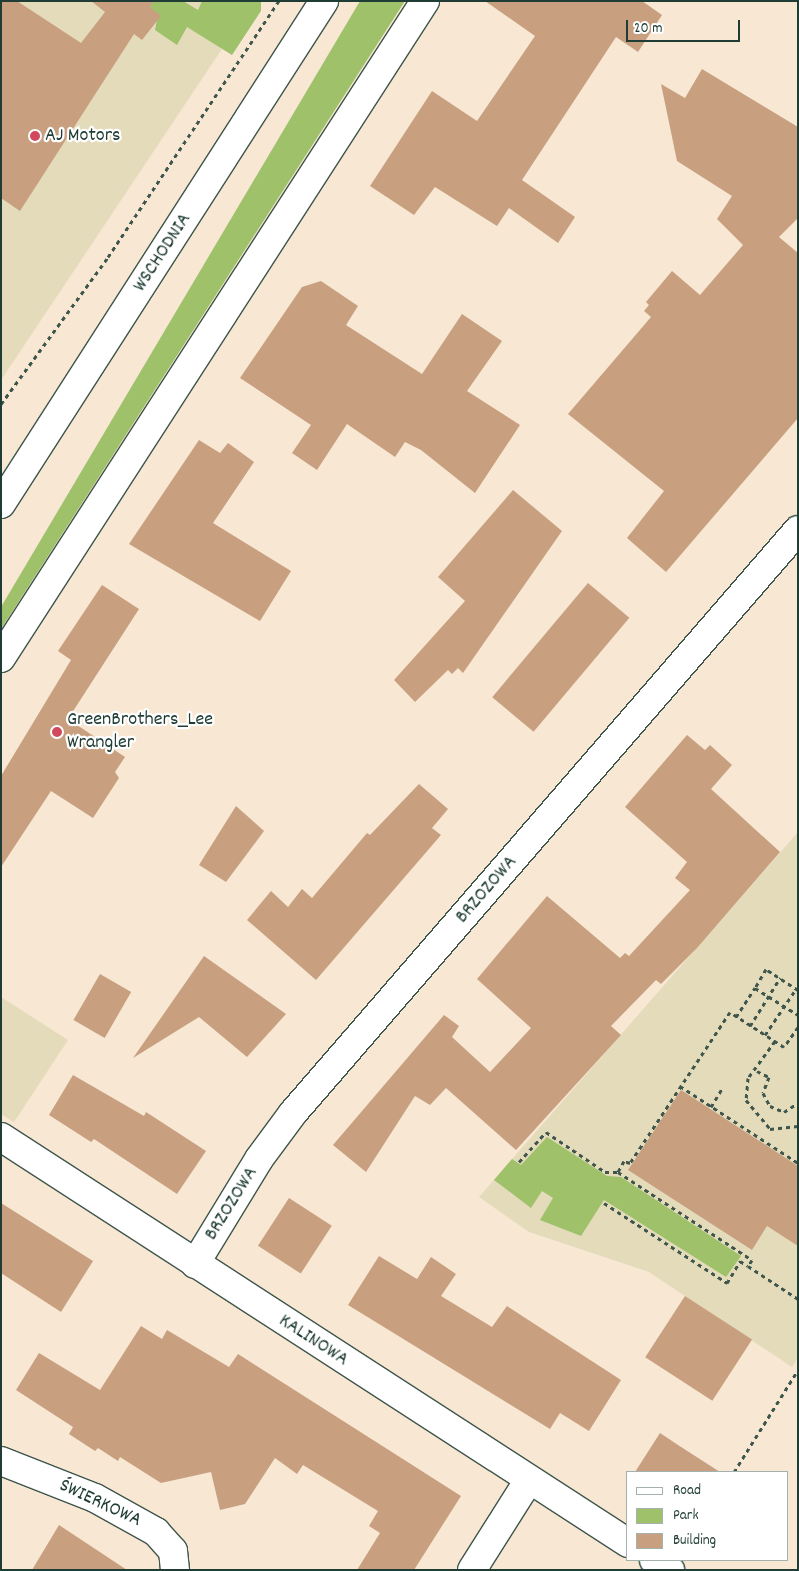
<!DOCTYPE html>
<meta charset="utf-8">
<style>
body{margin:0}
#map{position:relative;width:799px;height:1571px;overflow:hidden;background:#f7e7d3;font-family:Dekko,sans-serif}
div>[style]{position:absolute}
.built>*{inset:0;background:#e4dbba}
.green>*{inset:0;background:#9ec16a}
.building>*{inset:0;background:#c8a080;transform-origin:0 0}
.path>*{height:3px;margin-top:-1.5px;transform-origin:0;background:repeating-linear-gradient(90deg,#3f564c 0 4px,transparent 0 8px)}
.roads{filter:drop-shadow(1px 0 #3f564c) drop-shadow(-1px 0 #3f564c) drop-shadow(0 1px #3f564c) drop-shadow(0 -1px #3f564c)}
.minor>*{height:28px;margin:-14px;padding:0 14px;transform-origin:14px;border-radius:14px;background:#fff}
.dots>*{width:14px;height:14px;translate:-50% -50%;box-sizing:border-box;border:2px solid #fff;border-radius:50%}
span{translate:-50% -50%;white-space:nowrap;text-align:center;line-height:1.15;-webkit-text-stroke:4.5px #fff;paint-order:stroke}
.poi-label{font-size:20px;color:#1f3d34}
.left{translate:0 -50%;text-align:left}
.street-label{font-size:20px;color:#1f3d34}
.frame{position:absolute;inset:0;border:2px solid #1f3d34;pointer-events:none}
.legend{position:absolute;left:626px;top:1471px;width:162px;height:90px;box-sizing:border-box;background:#fff;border:1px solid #a5b1ae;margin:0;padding:6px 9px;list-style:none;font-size:15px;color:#1f3d34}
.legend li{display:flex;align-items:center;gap:10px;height:25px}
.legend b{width:25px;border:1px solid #a5b1ae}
.scale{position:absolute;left:626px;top:20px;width:114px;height:22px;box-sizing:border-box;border:2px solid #1f3d34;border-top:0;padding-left:6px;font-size:15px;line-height:18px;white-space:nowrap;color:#1f3d34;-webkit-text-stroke:4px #fff;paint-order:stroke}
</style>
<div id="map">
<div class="built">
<i style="clip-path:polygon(1px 1px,254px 1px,1px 380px)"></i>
<i style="clip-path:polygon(798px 832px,798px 1357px,792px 1367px,649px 1272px,529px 1232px,479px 1197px)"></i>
<i style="clip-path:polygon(1px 997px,68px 1040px,14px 1122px,1px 1114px)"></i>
</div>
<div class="green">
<i style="clip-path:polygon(129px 1px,183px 1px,198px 10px,202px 1px,261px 1px,261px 11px,232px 55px,187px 27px,177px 45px,155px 30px,157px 20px)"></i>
<i style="clip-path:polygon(360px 1px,405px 1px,1px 629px,1px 607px)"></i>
<i style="clip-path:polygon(547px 1137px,607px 1176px,621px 1177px,741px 1256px,726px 1277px,604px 1200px,581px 1236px,540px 1220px,553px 1198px,542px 1191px,531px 1208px,494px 1180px,512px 1159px,521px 1165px)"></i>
</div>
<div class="building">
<i style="clip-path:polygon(1px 1px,17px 1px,81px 43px,105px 12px,91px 1px,154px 1px,150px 7px,161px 16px,142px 40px,134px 34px,20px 211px,1px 198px)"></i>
<i style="clip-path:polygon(485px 1px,642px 1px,662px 15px,638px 52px,616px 37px,522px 180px,575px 217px,558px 243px,509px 208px,497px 226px,435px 187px,414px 215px,370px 186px,432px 91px,477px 121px,535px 36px)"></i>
<i style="clip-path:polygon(702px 69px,798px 127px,798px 218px,779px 237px,798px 253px,798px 418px,666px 572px,627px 538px,664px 491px,568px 414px,651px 317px,644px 311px,649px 305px,646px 302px,672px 271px,700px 295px,743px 245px,717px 219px,732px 196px,677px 161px,661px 84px,685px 98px)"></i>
<i style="clip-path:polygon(321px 281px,358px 306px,346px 325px,422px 374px,462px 314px,502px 341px,467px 391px,520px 425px,475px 493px,421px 450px,405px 442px,395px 457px,347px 424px,317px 470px,292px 453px,311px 425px,240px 378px,302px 287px)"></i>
<i style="clip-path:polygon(199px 440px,220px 453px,228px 443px,254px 462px,213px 523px,291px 571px,260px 621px,129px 544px)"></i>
<i style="clip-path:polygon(513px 490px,562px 531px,463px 673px,458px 668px,452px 674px,448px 670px,415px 702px,394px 680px,465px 601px,438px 577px)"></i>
<i style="left:588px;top:583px;width:54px;height:149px;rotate:40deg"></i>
<i style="clip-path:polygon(102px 585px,139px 609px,68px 719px,125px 757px,115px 772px,119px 778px,93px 818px,51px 791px,1px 867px,1px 776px,71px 660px,58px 651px)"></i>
<i style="clip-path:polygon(687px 735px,705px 750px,710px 745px,732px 765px,711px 789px,780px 852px,697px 948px,661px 984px,656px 980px,611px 1026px,621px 1035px,516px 1150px,446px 1088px,430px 1105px,415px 1096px,366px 1172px,333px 1145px,444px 1015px,459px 1026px,452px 1037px,490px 1072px,531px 1028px,477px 979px,547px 896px,620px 958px,625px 953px,629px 956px,690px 890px,675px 878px,687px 862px,625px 807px)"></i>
<i style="clip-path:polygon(419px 784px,448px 809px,432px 828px,441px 835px,316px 980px,247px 920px,271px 891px,288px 907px,302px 889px,312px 898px,367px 833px,370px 835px)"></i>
<i style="clip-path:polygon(236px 806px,264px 831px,226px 882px,199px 865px)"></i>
<i style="clip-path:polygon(204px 956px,286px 1014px,247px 1057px,199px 1017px,133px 1058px)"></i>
<i style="left:100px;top:974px;width:36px;height:53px;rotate:30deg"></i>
<i style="clip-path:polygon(73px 1075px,144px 1116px,146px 1112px,206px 1151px,177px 1194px,94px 1139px,91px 1142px,49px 1115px)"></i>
<i style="clip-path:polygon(681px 1090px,798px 1166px,798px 1246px,767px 1226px,752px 1250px,628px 1170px)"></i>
<i style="left:289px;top:1198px;width:51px;height:57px;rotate:33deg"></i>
<i style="clip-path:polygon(1px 1203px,93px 1261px,61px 1312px,1px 1273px)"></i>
<i style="clip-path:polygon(379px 1256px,417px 1279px,431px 1257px,456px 1274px,441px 1296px,492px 1327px,507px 1306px,621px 1380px,589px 1431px,560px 1413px,550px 1429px,348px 1305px)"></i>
<i style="left:685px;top:1296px;width:80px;height:73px;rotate:33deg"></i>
<i style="clip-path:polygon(141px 1326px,162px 1339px,167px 1330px,229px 1367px,238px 1354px,461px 1496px,414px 1570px,357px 1570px,380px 1533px,369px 1526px,378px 1511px,303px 1465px,297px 1474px,275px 1458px,245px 1504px,220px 1510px,211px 1472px,161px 1483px,120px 1457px,118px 1461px,98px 1448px,95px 1451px,69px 1434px,73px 1427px,16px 1390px,39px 1353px,100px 1390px)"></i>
<i style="clip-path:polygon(660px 1433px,678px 1445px,720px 1472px,635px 1472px)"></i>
<i style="clip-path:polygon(59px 1525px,127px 1570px,32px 1570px)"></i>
</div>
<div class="path">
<i style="left:1px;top:404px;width:182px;rotate:-53.9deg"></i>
<i style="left:108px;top:257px;width:308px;rotate:-56.3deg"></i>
<i style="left:798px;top:990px;width:38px;rotate:-147deg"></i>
<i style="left:766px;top:969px;width:22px;rotate:120deg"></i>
<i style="left:755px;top:988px;width:51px;rotate:32.1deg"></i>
<i style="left:736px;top:1017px;width:35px;rotate:-57deg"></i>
<i style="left:750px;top:1026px;width:57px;rotate:-58deg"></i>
<i style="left:798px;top:1027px;width:24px;rotate:125deg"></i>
<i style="left:784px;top:1047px;width:64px;rotate:-147.1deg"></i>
<i style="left:730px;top:1012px;width:181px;rotate:123.5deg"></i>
<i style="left:630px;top:1163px;width:6px;rotate:-162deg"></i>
<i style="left:624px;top:1161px;width:13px;rotate:119deg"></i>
<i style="left:618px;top:1172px;width:160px;rotate:33.3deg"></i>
<i style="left:752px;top:1260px;width:7px;rotate:124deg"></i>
<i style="left:748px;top:1266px;width:60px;rotate:33.4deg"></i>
<i style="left:765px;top:1035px;width:55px;rotate:-56deg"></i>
<i style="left:775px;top:1041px;width:46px;rotate:126.1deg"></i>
<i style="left:748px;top:1078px;width:22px;rotate:95deg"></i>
<i style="left:746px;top:1100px;width:38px;rotate:50deg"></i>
<i style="left:770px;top:1129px;width:28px;rotate:-6deg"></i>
<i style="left:757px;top:1071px;width:13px;rotate:27deg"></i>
<i style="left:769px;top:1077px;width:17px;rotate:111deg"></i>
<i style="left:763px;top:1093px;width:15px;rotate:62deg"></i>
<i style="left:770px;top:1106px;width:15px;rotate:23deg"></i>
<i style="left:784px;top:1112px;width:17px;rotate:-33deg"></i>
<i style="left:680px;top:1086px;width:141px;rotate:33.1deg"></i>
<i style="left:711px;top:1107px;width:23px;rotate:-59deg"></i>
<i style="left:519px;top:1162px;width:40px;rotate:-48deg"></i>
<i style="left:546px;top:1132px;width:71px;rotate:34.1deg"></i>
<i style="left:605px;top:1172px;width:13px"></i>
<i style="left:604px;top:1203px;width:147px;rotate:33deg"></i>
<i style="left:727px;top:1283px;width:26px;rotate:-59deg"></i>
<i style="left:740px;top:1261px;width:9px;rotate:32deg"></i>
<i style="left:734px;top:1472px;width:120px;rotate:-57.9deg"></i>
</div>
<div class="roads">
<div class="minor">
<i style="left:1px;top:504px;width:598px;rotate:-57.29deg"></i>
<i style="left:1px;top:658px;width:782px;rotate:-57.16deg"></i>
<i style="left:1px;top:1137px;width:747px;rotate:32.92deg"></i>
<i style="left:195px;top:1264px;width:123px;rotate:-58.6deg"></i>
<i style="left:259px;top:1159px;width:57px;rotate:-53.5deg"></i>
<i style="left:293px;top:1113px;width:771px;rotate:-49.1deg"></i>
<i style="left:1px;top:1461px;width:101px;rotate:21.5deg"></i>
<i style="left:95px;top:1498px;width:70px;rotate:29.1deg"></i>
<i style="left:156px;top:1532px;width:25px;rotate:48deg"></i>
<i style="left:173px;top:1551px;width:19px;rotate:84deg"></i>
<i style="left:654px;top:1560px;width:19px;rotate:32deg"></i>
<i style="left:472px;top:1570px;width:107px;rotate:-57.7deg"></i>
</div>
</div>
<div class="dots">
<i style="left:35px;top:136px;background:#d1495b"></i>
<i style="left:57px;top:732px;background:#d1495b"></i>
</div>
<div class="poi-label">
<span class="left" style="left:45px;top:136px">AJ Motors</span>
<span class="left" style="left:67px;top:732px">GreenBrothers_Lee<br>Wrangler</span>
</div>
<div class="street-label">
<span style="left:163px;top:253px;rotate:-57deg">WSCHODNIA</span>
<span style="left:487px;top:890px;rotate:-49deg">BRZOZOWA</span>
<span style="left:232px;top:1204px;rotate:-58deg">BRZOZOWA</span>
<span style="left:313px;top:1341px;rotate:33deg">KALINOWA</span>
<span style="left:100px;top:1504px;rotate:25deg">ŚWIERKOWA</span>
</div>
<div class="frame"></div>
<ul class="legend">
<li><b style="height:6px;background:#fff"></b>Road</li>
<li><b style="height:14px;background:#9ec16a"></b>Park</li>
<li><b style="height:14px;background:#c8a080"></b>Building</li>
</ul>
<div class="scale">20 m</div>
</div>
